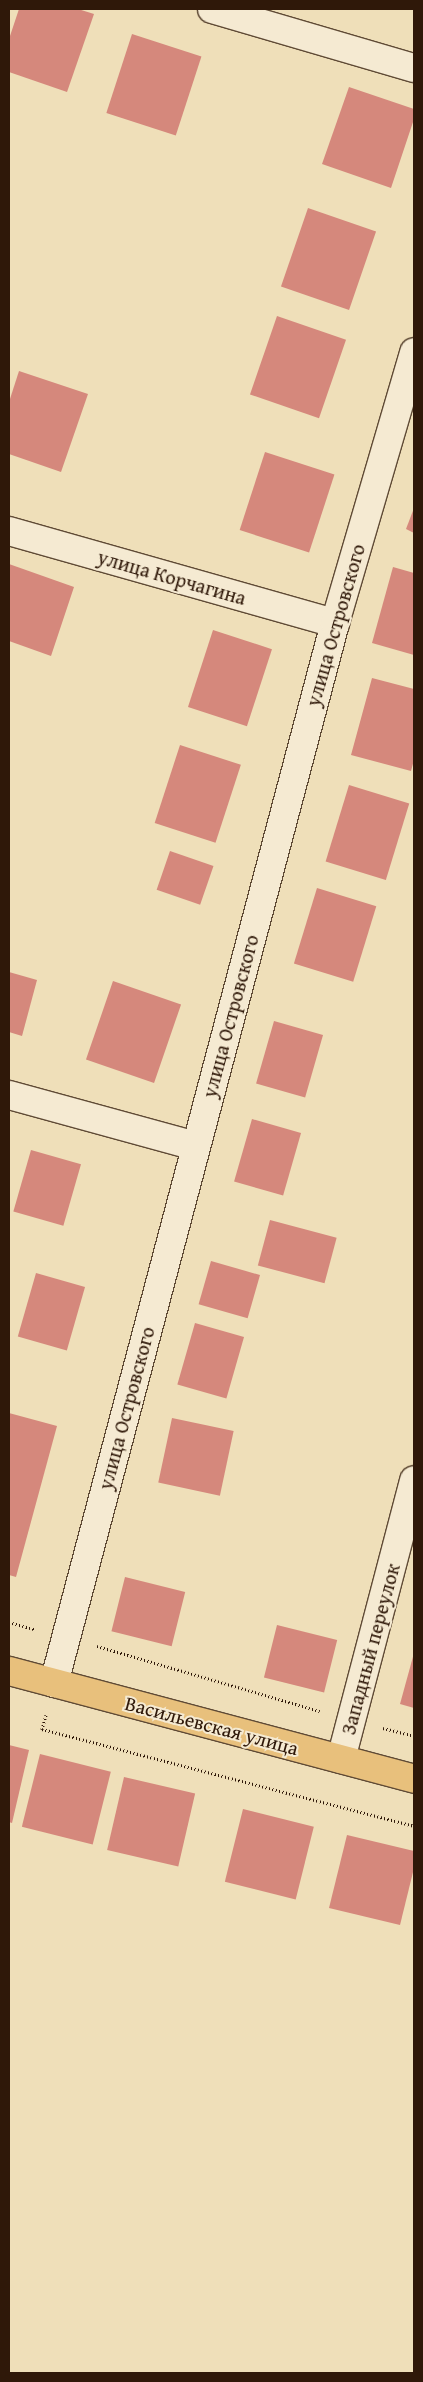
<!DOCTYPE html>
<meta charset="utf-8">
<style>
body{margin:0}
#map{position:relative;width:423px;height:2382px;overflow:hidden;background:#efdfb9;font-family:"Gentium Book Plus",serif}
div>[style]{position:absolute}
.building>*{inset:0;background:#d5887c;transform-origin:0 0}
.path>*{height:3px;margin-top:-1.5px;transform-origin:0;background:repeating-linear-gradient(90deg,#2f1809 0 1px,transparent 0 3.5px)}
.roads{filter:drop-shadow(1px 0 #5f4a35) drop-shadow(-1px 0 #5f4a35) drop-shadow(0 1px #5f4a35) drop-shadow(0 -1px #5f4a35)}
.minor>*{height:28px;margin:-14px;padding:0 14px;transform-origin:14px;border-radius:14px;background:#f5ead2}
.major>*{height:28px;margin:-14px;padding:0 14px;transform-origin:14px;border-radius:14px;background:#e8c07c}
span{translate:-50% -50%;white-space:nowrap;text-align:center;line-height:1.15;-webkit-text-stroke:4px #f5ead2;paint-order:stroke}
.street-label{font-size:20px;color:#2f1809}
.frame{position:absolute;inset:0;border:10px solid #2f1809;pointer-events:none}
</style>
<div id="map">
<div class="building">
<i style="clip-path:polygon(19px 9px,78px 9px,94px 14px,67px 92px,9px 72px,9px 39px)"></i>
<i style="left:132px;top:34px;width:73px;height:83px;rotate:18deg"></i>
<i style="clip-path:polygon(349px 87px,414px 109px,414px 119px,391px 188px,322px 164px)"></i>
<i style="left:308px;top:208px;width:72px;height:83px;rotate:19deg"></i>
<i style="left:277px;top:316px;width:73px;height:83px;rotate:19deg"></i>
<i style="clip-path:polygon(19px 371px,88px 394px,61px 472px,9px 454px,9px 402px)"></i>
<i style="left:265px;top:452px;width:73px;height:82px;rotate:18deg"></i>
<i style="clip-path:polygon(414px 508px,414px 533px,406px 529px)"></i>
<i style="clip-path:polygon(9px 564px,74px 587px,51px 656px,9px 641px)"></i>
<i style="clip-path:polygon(393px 567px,414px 573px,414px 655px,372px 643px)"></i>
<i style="left:213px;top:630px;width:62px;height:81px;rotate:18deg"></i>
<i style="clip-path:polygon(372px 678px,414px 689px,414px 760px,411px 771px,351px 755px)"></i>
<i style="left:180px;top:745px;width:64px;height:82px;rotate:18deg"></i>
<i style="left:349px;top:785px;width:63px;height:80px;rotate:17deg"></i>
<i style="left:170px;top:851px;width:46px;height:41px;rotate:19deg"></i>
<i style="left:317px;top:888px;width:62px;height:79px;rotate:17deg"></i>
<i style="clip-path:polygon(9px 972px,37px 980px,22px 1036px,9px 1032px)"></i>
<i style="left:113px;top:981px;width:72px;height:83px;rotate:19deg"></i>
<i style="left:274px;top:1021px;width:51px;height:65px;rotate:16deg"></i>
<i style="left:252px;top:1119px;width:51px;height:65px;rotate:16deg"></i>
<i style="left:31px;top:1150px;width:52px;height:64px;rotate:16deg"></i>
<i style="left:270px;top:1220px;width:69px;height:47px;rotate:15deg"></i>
<i style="left:211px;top:1261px;width:51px;height:45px;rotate:16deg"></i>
<i style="left:36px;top:1273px;width:51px;height:66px;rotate:16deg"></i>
<i style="left:195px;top:1323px;width:51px;height:64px;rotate:16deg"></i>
<i style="clip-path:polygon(9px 1413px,57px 1426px,16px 1577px,9px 1575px)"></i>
<i style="left:172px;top:1418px;width:63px;height:66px;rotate:12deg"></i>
<i style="left:125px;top:1577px;width:62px;height:56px;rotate:14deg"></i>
<i style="left:277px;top:1625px;width:62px;height:54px;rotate:14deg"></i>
<i style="clip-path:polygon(414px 1653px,414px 1708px,400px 1704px)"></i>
<i style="clip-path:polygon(9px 1745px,29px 1750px,12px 1823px,9px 1822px)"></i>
<i style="left:40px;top:1754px;width:73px;height:75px;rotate:14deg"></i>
<i style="left:124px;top:1777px;width:73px;height:75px;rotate:13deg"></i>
<i style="left:243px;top:1809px;width:73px;height:75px;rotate:14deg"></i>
<i style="clip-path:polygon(347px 1835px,414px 1851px,414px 1868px,400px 1925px,329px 1908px)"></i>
</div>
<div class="path">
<i style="left:9px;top:1622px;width:26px;rotate:16deg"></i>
<i style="left:97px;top:1646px;width:232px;rotate:16.3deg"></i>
<i style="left:46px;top:1715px;width:15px;rotate:106deg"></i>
<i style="left:42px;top:1729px;width:384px;rotate:14.6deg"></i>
<i style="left:383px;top:1728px;width:32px;rotate:14deg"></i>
</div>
<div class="roads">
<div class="minor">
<i style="left:212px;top:9px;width:210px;rotate:16.3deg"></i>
<i style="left:9px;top:531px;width:339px;rotate:15.8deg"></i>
<i style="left:9px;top:1095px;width:193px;rotate:15.3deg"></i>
<i style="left:54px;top:1683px;width:1097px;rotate:-75.15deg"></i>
<i style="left:335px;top:623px;width:282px;rotate:-73.7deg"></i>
<i style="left:341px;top:1759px;width:288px;rotate:-75.3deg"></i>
</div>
<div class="major">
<i style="left:9px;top:1671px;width:419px;rotate:14.9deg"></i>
</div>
</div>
<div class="street-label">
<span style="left:172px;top:577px;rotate:16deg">улица Корчагина</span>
<span style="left:335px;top:625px;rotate:-74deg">улица Островского</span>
<span style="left:230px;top:1016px;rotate:-75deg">улица Островского</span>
<span style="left:126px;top:1408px;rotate:-75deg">улица Островского</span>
<span style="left:370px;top:1649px;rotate:-75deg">Западный переулок</span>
<span style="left:212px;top:1725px;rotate:15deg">Васильевская улица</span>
</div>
<div class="frame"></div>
</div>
